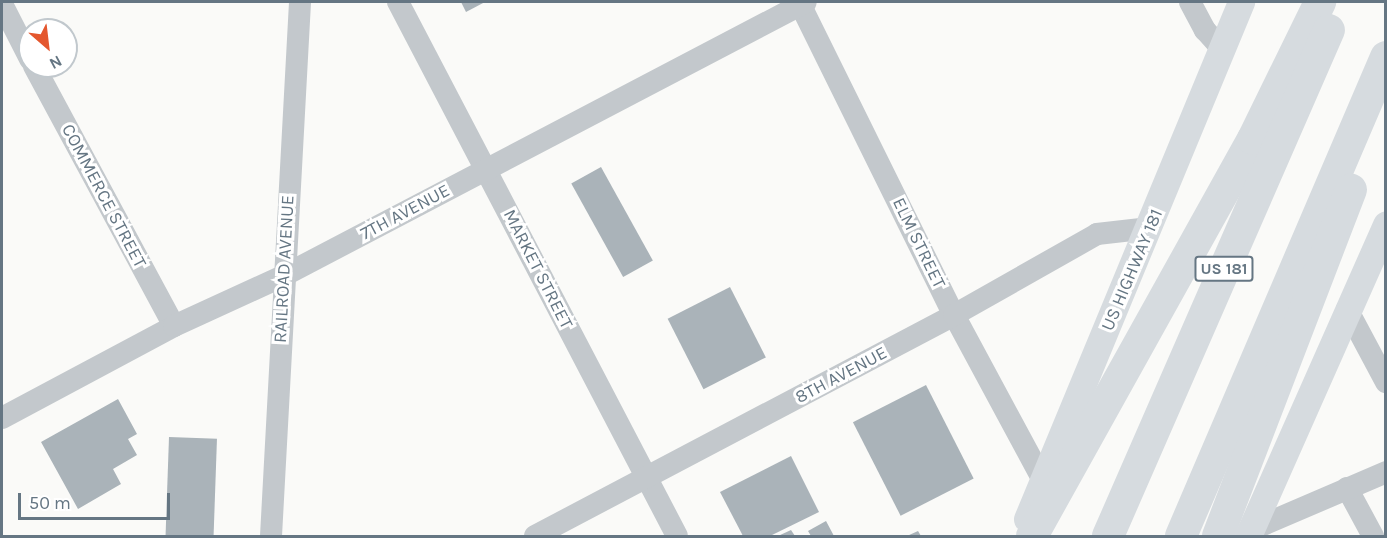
<!DOCTYPE html>
<style>
body{margin:0}
#map{position:relative;width:1387px;height:538px;overflow:hidden;background:#fafaf8;font-family:Karla,sans-serif}
div>[style]{position:absolute}
.building>*{inset:0;background:#aab3b9;transform-origin:0 0}
.minor>*{height:22px;margin:-11px;padding:0 11px;transform-origin:11px;border-radius:11px;background:#c3c8cc}
.major>*{height:27px;margin:-13.5px;padding:0 13.5px;transform-origin:13.5px;border-radius:13.5px;background:#d6dbdf}
.highway>*{height:32px;margin:-16px;padding:0 16px;transform-origin:16px;border-radius:16px;background:#d6dbdf}
span{translate:-50% -50%;white-space:nowrap;text-align:center;line-height:1.15;-webkit-text-stroke:6px #fff;paint-order:stroke}
.shield-label span{padding:2px 4px;background:#fff;border:2px solid;border-radius:4px;-webkit-text-stroke-width:0}
.shield-label{font-size:16px;color:#657683;font-weight:700}
.street-label{font-size:18px;color:#657683}
.frame{position:absolute;inset:0;border:3px solid #657683;pointer-events:none}
.north{position:absolute;left:18px;top:18px;width:60px;height:60px;box-sizing:border-box;background:#fff;border:2px solid #c1c8cd;border-radius:50%;rotate:152deg;font-size:16px;font-weight:700;line-height:24px;text-align:center;color:#657683}
.north::after{content:'';display:block;margin:auto;width:21px;height:27px;background:#e4572e;clip-path:polygon(50% 0,100% 100%,50% 72%,0 100%)}
.scale{position:absolute;left:18px;top:493px;width:152px;height:27px;box-sizing:border-box;border:3px solid #657683;border-top:0;padding-left:8px;font-size:18px;line-height:21px;white-space:nowrap;color:#657683;-webkit-text-stroke:4px #fff;paint-order:stroke}
</style>
<div id="map">
<div class="building">
<i style="clip-path:polygon(461px 2px,485px 2px,466px 12px)"></i>
<i style="left:601px;top:167px;width:107px;height:34px;rotate:61deg"></i>
<i style="left:730px;top:287px;width:79px;height:70px;rotate:63deg"></i>
<i style="left:926px;top:385px;width:105px;height:82px;rotate:63deg"></i>
<i style="clip-path:polygon(118px 399px,137px 434px,128px 439px,137px 455px,113px 469px,121px 484px,78px 509px,41px 442px)"></i>
<i style="left:169px;top:437px;width:48px;height:99px;rotate:2deg"></i>
<i style="clip-path:polygon(791px 456px,819px 512px,770px 536px,743px 536px,720px 492px)"></i>
<i style="clip-path:polygon(826px 521px,834px 536px,811px 536px,808px 531px)"></i>
<i style="clip-path:polygon(791px 530px,795px 536px,778px 536px)"></i>
<i style="clip-path:polygon(918px 531px,921px 536px,907px 536px)"></i>
</div>
<div class="minor">
<i style="left:398px;top:2px;width:602px;rotate:62.41deg"></i>
<i style="left:799px;top:2px;width:349px;rotate:63.7deg"></i>
<i style="left:954px;top:315px;width:190px;rotate:61.7deg"></i>
<i style="left:1190px;top:2px;width:32px;rotate:62deg"></i>
<i style="left:1205px;top:30px;width:25px;rotate:48deg"></i>
<i style="left:2px;top:4px;width:62px;rotate:63deg"></i>
<i style="left:34px;top:66px;width:295px;rotate:61.7deg"></i>
<i style="left:1347px;top:309px;width:83px;rotate:61.9deg"></i>
<i style="left:2px;top:418px;width:195px;rotate:-28.1deg"></i>
<i style="left:174px;top:326px;width:120px;rotate:-24.6deg"></i>
<i style="left:283px;top:276px;width:590px;rotate:-27.65deg"></i>
<i style="left:1347px;top:488px;width:55px;rotate:61.6deg"></i>
<i style="left:1251px;top:530px;width:147px;rotate:-23.2deg"></i>
<i style="left:271px;top:536px;width:535px;rotate:-86.89deg"></i>
<i style="left:535px;top:536px;width:474px;rotate:-27.8deg"></i>
<i style="left:954px;top:315px;width:164px;rotate:-29.5deg"></i>
<i style="left:1097px;top:234px;width:53px;rotate:-6.5deg"></i>
</div>
<div class="major">
<i style="left:1027px;top:519px;width:560px;rotate:-67.51deg"></i>
<i style="left:1248px;top:536px;width:341px;rotate:-66.1deg"></i>
</div>
<div class="highway">
<i style="left:1032px;top:536px;width:454px;rotate:-60.9deg"></i>
<i style="left:1253px;top:139px;width:153px;rotate:-63.9deg"></i>
<i style="left:1108px;top:536px;width:552px;rotate:-66.41deg"></i>
<i style="left:1181px;top:536px;width:521px;rotate:-66.83deg"></i>
<i style="left:1218px;top:536px;width:371px;rotate:-69deg"></i>
</div>
<div class="shield-label">
<span style="left:1224px;top:269px">US 181</span>
</div>
<div class="street-label">
<span style="left:104px;top:196px;rotate:62deg">COMMERCE STREET</span>
<span style="left:405px;top:212px;rotate:-28deg">7TH AVENUE</span>
<span style="left:919px;top:243px;rotate:64deg">ELM STREET</span>
<span style="left:284px;top:269px;rotate:-87deg">RAILROAD AVENUE</span>
<span style="left:538px;top:269px;rotate:63deg">MARKET STREET</span>
<span style="left:1132px;top:270px;rotate:-67deg">US HIGHWAY 181</span>
<span style="left:841px;top:375px;rotate:-28deg">8TH AVENUE</span>
</div>
<div class="frame"></div>
<div class="north">N</div>
<div class="scale">50 m</div>
</div>
